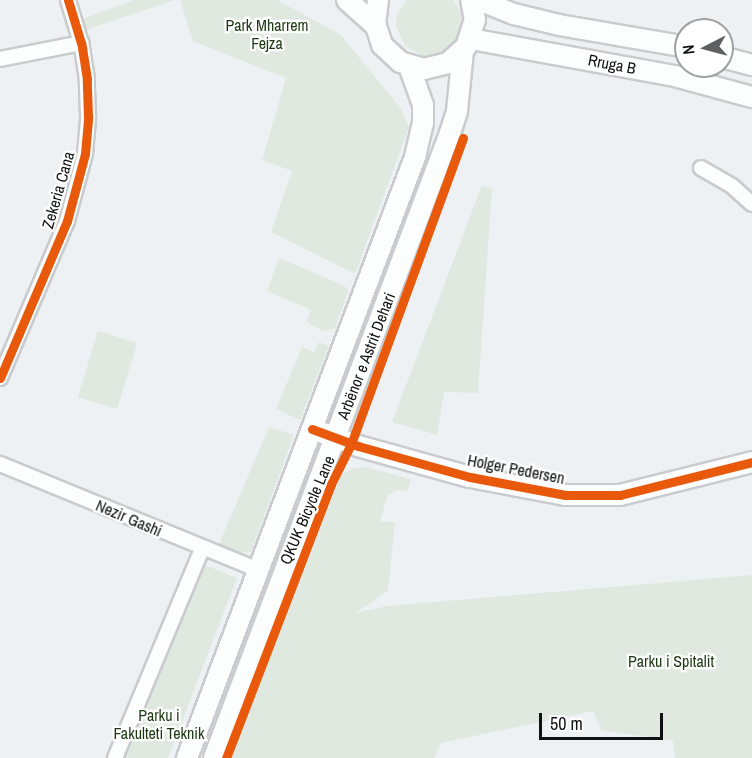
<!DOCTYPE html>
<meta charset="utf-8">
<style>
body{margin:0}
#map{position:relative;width:752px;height:758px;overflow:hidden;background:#eef1f4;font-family:"Archivo Narrow",sans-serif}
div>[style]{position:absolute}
.green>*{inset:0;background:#e0e9e0;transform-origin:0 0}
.roads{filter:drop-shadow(2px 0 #c9cbce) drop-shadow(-2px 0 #c9cbce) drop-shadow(0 2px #c9cbce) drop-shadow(0 -2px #c9cbce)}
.street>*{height:14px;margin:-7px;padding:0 7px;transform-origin:7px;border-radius:7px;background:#fcfdfd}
.secondary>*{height:20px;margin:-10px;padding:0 10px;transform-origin:10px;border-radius:10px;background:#fcfdfd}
.cycleway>*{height:9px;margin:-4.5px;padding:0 4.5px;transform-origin:4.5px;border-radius:4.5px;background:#e8590c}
span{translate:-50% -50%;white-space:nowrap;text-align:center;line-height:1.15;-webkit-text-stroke:4.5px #fff;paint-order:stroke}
.park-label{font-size:16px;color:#1c3912}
.street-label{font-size:16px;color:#101113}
.north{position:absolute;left:674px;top:18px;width:60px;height:60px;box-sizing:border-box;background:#fff;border:2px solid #9fa0a1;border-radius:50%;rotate:264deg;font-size:16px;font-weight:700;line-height:24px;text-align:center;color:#101113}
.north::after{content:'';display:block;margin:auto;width:21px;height:27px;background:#5e5f62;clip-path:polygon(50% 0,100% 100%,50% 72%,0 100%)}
.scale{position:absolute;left:539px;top:713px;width:124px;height:27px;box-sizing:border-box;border:3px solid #101113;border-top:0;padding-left:8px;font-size:18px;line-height:21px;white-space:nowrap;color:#101113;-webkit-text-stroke:4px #fff;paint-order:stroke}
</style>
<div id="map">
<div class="green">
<i style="clip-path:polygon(134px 0,175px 0,85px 30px,82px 19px)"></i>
<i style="clip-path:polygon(180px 0,277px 0,341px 35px,401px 109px,409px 127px,355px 274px,271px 232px,292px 171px,262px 160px,286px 78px,193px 41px)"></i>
<i style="clip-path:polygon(406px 0,453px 0,462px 14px,463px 25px,455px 45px,436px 56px,425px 57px,405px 46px,396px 26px,397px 15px)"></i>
<i style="clip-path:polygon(482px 185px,492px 189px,478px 393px,444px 392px,437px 435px,392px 422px)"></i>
<i style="clip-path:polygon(279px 258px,343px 285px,349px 290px,335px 328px,325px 331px,310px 324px,307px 321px,311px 310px,267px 291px)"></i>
<i style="left:98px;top:331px;width:41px;height:69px;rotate:17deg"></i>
<i style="clip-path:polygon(319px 342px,329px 346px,300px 420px,276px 409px,302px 347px,314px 352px)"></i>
<i style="clip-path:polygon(269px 427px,294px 435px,251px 552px,237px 553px,219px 544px)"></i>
<i style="clip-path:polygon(365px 467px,411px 479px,408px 491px,397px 490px,388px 495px,380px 521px,395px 522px,388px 591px,355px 613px,387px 606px,752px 575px,752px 758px,675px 758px,673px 741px,601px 730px,593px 711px,441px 743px,434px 758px,231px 758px,341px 475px,353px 468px)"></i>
<i style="clip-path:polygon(202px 564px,237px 578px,168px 758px,123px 758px)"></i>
</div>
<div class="roads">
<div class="street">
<i style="left:0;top:59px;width:83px;rotate:-11.2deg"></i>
<i style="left:701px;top:168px;width:36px;rotate:30deg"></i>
<i style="left:732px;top:186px;width:27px;rotate:42deg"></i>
<i style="left:0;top:378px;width:171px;rotate:-66.9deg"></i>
<i style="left:67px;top:221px;width:69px;rotate:-75deg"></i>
<i style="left:85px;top:154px;width:38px;rotate:-85deg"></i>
<i style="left:88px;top:116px;width:37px;rotate:-92deg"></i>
<i style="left:87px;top:79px;width:36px;rotate:-99deg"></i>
<i style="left:81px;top:43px;width:45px;rotate:-106.8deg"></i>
<i style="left:0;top:464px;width:279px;rotate:22.3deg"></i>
<i style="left:115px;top:758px;width:226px;rotate:-67.4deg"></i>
</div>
<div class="secondary">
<i style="left:347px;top:0;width:39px;rotate:42deg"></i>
<i style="left:378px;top:0;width:23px;rotate:97deg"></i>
<i style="left:375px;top:23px;width:23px;rotate:72deg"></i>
<i style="left:382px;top:45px;width:25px;rotate:43deg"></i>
<i style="left:400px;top:62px;width:25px;rotate:16deg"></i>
<i style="left:424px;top:69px;width:25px;rotate:-14deg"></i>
<i style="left:448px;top:63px;width:24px;rotate:-42deg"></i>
<i style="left:466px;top:47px;width:28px;rotate:-72deg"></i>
<i style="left:475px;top:20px;width:20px;rotate:-101deg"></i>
<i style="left:479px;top:0;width:38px;rotate:22deg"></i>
<i style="left:514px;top:14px;width:46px;rotate:13.7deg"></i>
<i style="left:559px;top:25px;width:129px;rotate:9.8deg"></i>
<i style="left:471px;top:39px;width:207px;rotate:10.3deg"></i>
<i style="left:675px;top:76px;width:80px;rotate:15.3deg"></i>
<i style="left:722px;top:57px;width:31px;rotate:15deg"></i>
<i style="left:323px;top:433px;width:37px;rotate:20deg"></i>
<i style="left:358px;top:446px;width:116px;rotate:15.5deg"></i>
<i style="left:470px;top:477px;width:97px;rotate:10.7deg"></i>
<i style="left:565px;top:495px;width:55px"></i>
<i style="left:620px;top:495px;width:136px;rotate:-14deg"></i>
<i style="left:187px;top:758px;width:643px;rotate:-69.22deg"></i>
<i style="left:415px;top:157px;width:35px;rotate:-77deg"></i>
<i style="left:423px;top:123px;width:18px;rotate:-90deg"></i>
<i style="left:423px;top:105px;width:41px;rotate:-109.7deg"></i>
<i style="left:214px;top:758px;width:668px;rotate:-69.31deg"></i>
<i style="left:450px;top:133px;width:23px;rotate:-72deg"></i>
<i style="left:457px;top:111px;width:60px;rotate:-84.3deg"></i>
</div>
</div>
<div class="cycleway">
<i style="left:0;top:378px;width:171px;rotate:-66.9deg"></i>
<i style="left:67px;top:221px;width:69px;rotate:-75deg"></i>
<i style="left:85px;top:154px;width:38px;rotate:-85deg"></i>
<i style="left:88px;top:116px;width:37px;rotate:-92deg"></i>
<i style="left:87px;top:79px;width:36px;rotate:-99deg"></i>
<i style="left:81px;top:43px;width:45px;rotate:-106.8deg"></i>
<i style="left:312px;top:429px;width:49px;rotate:20.3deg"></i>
<i style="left:358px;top:446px;width:116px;rotate:15.5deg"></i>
<i style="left:470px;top:477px;width:97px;rotate:10.7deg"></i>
<i style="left:565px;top:495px;width:55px"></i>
<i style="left:620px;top:495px;width:136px;rotate:-14deg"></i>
<i style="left:226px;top:758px;width:293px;rotate:-69deg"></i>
<i style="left:331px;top:484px;width:45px;rotate:-63.4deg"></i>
<i style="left:351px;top:444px;width:326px;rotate:-69.9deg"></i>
</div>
<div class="park-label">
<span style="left:267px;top:34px">Park Mharrem<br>Fejza</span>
<span style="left:671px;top:661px">Parku i Spitalit</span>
<span style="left:159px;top:724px">Parku i<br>Fakulteti Teknik</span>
</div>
<div class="street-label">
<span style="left:612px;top:64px;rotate:11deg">Rruga B</span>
<span style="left:58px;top:190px;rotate:-74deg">Zekeria Cana</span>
<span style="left:366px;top:356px;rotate:-69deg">Arbënor e Astrit Dehari</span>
<span style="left:516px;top:469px;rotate:11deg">Holger Pedersen</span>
<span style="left:307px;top:510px;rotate:-67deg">QKUK Bicycle Lane</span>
<span style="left:129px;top:518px;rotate:23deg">Nezir Gashi</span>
</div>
<div class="north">N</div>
<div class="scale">50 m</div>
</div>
